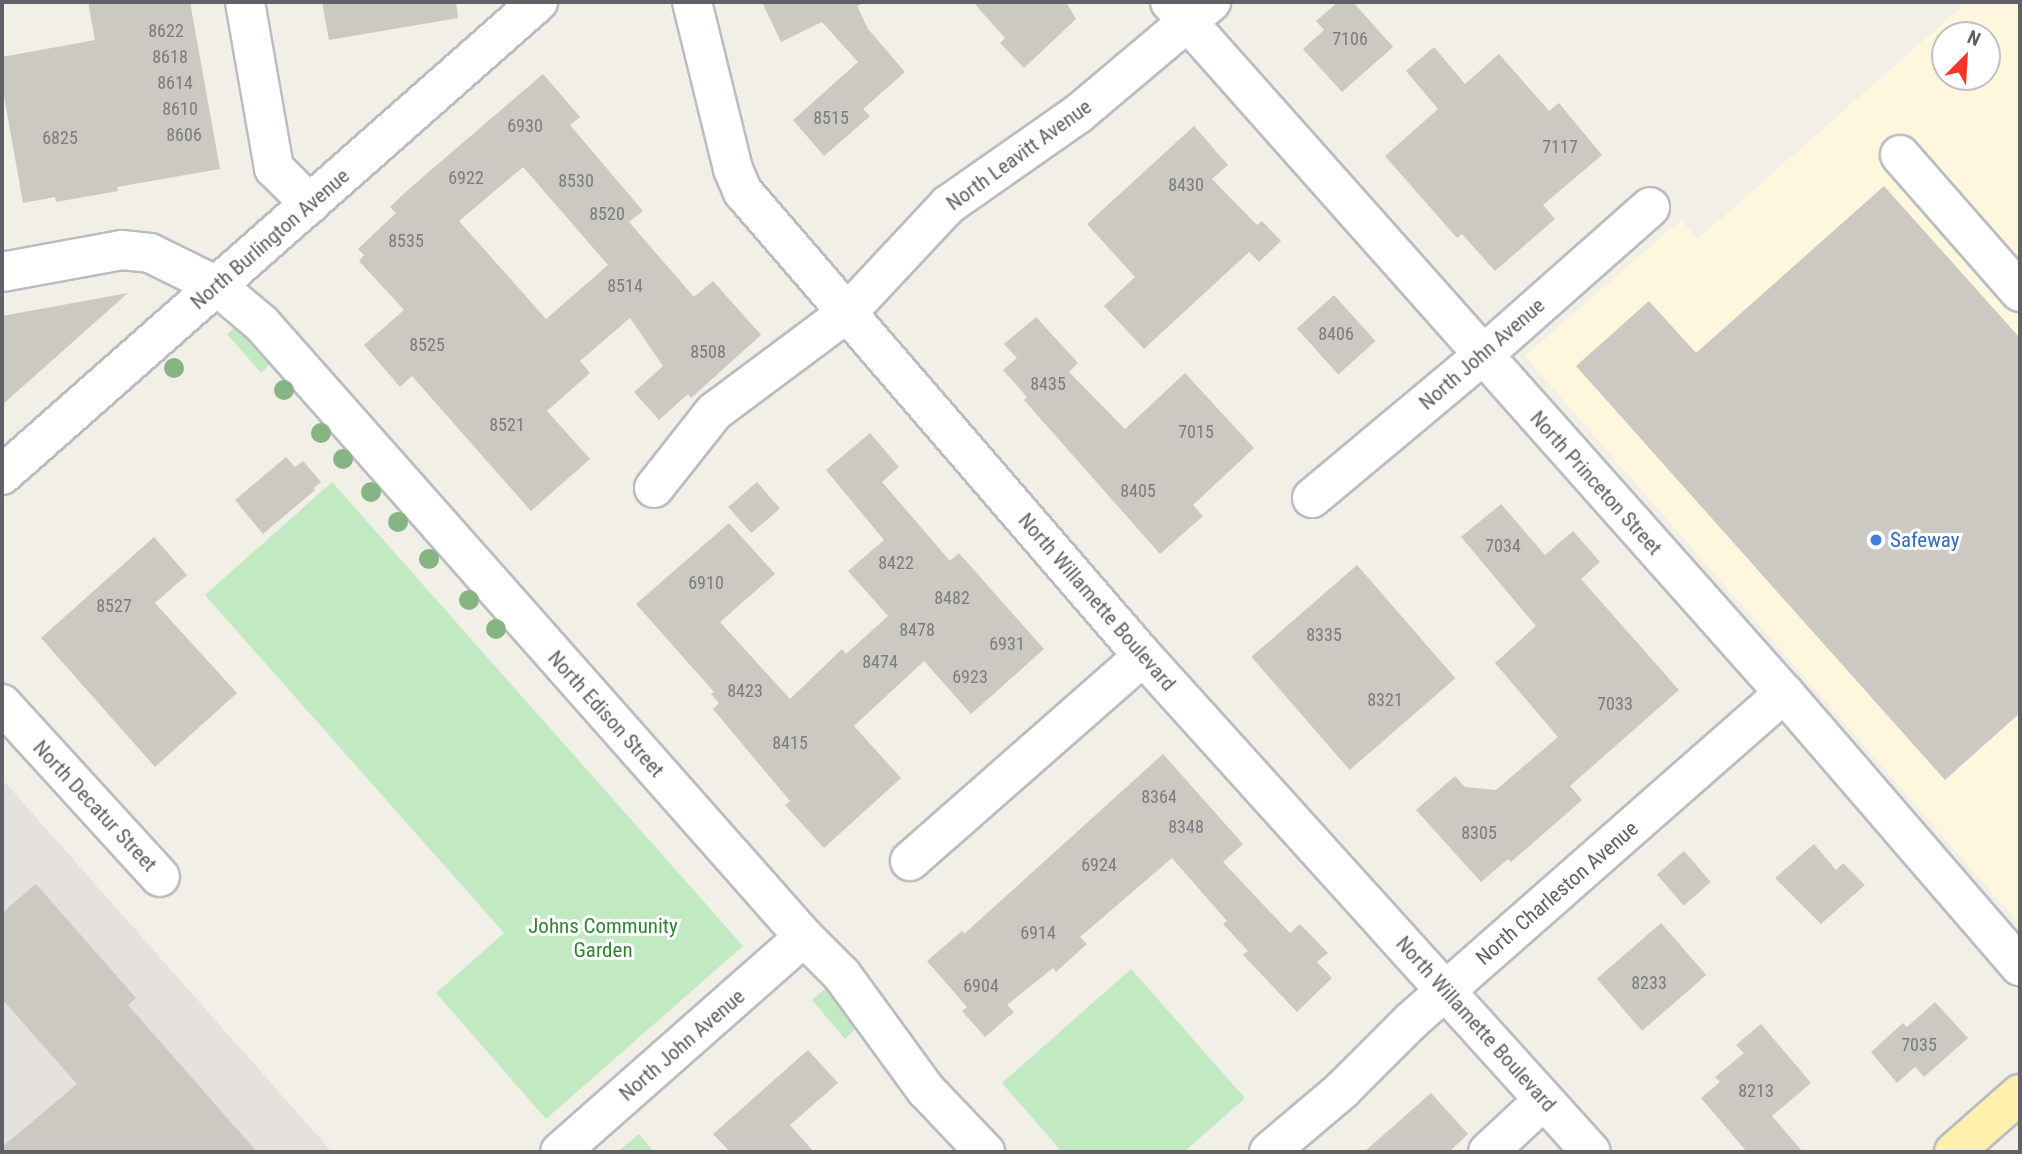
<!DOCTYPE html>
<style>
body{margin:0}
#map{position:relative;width:2022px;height:1154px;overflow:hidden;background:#f1efe6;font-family:"Roboto Condensed",sans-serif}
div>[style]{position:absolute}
.commercial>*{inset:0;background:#fff7dd}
.industrial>*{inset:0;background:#e5e2de}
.green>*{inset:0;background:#c2eac2}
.building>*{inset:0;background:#ccc9c3;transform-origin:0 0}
.roads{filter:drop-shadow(2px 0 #b9bcc1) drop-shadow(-2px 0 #b9bcc1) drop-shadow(0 2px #b9bcc1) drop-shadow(0 -2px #b9bcc1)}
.minor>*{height:38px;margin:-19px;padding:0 19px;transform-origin:19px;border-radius:19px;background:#fff}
.major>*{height:38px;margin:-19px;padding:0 19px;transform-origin:19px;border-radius:19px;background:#fff1ad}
.trees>*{width:20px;height:20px;margin:-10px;border-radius:50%;background:#86b583}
.dots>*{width:19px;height:19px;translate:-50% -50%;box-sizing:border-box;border:4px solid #fff;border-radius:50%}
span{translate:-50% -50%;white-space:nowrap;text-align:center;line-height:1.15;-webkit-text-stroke:6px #fff;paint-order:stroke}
.number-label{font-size:18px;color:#7a7c7f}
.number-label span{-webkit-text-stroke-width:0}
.street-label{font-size:21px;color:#5e6268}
.shop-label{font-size:21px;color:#366cbe}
.left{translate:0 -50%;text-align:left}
.park-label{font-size:21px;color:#2f8532}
.frame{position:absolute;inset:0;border:4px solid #5e6268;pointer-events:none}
.north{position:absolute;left:1931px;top:21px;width:70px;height:70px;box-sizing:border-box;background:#fff;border:2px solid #bfc0c3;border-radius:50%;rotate:24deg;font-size:19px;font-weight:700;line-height:28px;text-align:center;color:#5e6268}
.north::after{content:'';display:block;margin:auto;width:24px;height:32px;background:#f53628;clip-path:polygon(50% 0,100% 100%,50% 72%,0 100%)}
</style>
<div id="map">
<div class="commercial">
<i style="clip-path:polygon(evenodd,1967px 2px,2020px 2px,2020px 925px,1525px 356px,1681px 220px,1698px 239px,1967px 2px,1945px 35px,1987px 35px,1987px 77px,1945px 77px,1945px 35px)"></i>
</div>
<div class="industrial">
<i style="clip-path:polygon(2px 779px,332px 1152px,2px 1152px)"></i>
</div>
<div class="green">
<i style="clip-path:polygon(243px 321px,269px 357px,269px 365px,261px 373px,227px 334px)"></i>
<i style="clip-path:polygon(332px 482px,743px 946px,546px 1119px,436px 993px,504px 933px,205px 595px)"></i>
<i style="clip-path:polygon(1131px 969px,1245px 1098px,1184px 1152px,1062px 1152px,1002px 1083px)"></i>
<i style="clip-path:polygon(827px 987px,855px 1029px,845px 1039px,812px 1000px)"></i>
<i style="clip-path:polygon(639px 1134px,654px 1152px,617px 1152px)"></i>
</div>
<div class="building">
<i style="clip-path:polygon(88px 2px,190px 2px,220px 169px,117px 187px,118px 191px,56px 202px,55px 197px,23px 203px,2px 85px,2px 57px,95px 40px)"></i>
<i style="clip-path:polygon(322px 2px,456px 2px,458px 18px,329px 40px)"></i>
<i style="clip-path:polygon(762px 2px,866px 2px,857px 6px,868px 29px,905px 72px,863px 109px,870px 116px,824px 156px,793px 120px,858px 62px,822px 22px,781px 42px)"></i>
<i style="clip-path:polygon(973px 2px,1066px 2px,1076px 19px,1024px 68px,1000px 43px,1005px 38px)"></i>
<i style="clip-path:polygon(1338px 2px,1353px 2px,1393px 47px,1342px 92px,1303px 49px,1324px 30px,1316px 21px)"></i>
<i style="clip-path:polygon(1434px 47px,1465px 84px,1499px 54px,1549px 111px,1559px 103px,1602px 155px,1543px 205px,1555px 219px,1495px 271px,1462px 234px,1457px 238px,1385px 156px,1438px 109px,1406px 71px)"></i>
<i style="clip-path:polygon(evenodd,543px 74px,580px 117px,570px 125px,643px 211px,629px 222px,694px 297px,713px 281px,761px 335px,691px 398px,688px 394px,659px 420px,634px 392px,663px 366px,630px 318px,580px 361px,590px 373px,547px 411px,590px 459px,531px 511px,412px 376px,400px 387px,364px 345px,404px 310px,359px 261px,364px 255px,358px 249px,396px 213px,390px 207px,410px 188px,543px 74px,523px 167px,608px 265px,546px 319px,459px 221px,523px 167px)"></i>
<i style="clip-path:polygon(1194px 126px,1228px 165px,1212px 179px,1257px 225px,1262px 221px,1281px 241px,1259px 262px,1249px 252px,1144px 349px,1104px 306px,1135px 277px,1087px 224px)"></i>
<i style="clip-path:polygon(1884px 186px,2020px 338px,2020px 713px,1945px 780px,1576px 366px,1649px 301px,1696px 353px)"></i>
<i style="clip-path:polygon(128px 293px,2px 405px,2px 316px)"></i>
<i style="left:1334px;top:295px;width:62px;height:50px;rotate:48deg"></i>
<i style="clip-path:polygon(1036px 317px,1078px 363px,1069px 372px,1125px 429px,1185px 373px,1254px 448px,1193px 505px,1203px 516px,1160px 554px,1024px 400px,1027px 397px,1003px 370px,1017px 358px,1004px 344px)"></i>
<i style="clip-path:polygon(870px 433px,899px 467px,882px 482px,950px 561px,959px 553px,1044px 649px,971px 714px,924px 661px,854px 726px,901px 778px,824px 848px,785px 805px,790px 801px,713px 709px,719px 703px,711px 694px,714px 692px,636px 604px,729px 523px,775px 574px,720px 622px,790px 699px,842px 649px,846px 654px,888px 616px,848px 571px,884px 540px,826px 470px)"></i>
<i style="clip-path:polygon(286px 457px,295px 467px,303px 461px,321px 482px,314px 488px,315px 490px,263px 534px,235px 500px)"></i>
<i style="left:757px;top:482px;width:35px;height:38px;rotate:49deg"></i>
<i style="clip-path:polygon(1501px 504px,1545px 555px,1573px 531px,1600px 562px,1581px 579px,1679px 690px,1570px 786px,1582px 800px,1511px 862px,1508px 859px,1481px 882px,1416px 810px,1455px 776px,1465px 787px,1496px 790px,1558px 737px,1495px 663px,1536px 626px,1461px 537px)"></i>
<i style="clip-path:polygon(154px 537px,187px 575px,155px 603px,237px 693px,155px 767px,41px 638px)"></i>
<i style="left:1357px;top:565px;width:150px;height:140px;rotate:49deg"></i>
<i style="clip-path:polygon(1163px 754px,1243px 844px,1223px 862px,1290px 933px,1300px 924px,1328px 953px,1317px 962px,1332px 978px,1297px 1012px,1243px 955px,1248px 951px,1223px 924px,1227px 921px,1172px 858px,1080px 937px,1087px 944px,1056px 972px,1053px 968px,1007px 1005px,1014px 1012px,985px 1037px,962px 1011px,967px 1007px,927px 961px,962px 931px,964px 934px)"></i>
<i style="clip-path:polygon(1814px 844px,1836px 870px,1843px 863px,1865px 885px,1821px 924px,1775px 878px)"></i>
<i style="left:1684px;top:851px;width:41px;height:36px;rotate:49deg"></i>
<i style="clip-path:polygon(36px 884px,136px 998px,128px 1005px,257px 1152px,2px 1152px,2px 1147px,77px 1084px,2px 999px,2px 913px)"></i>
<i style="left:1661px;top:923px;width:69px;height:85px;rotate:49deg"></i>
<i style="clip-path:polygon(1935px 1002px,1968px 1038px,1924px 1077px,1915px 1067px,1897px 1083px,1871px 1052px,1903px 1023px,1907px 1027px)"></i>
<i style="clip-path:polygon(1761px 1024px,1811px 1083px,1772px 1116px,1803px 1152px,1747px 1152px,1701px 1098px,1720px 1082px,1715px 1077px,1744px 1053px,1736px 1045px)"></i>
<i style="clip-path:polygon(808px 1050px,838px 1083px,790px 1125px,814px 1152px,730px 1152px,713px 1134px)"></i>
<i style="clip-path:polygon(1431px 1093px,1468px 1134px,1449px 1152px,1364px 1152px)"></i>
</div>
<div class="roads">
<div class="minor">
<i style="left:245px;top:2px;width:169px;rotate:80.1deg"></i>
<i style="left:274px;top:168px;width:51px;rotate:45deg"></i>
<i style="left:692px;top:2px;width:172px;rotate:76.2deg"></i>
<i style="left:733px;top:169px;width:25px;rotate:67deg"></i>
<i style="left:743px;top:192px;width:613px;rotate:49.24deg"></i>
<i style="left:1143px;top:656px;width:668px;rotate:47.91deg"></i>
<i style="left:1170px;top:2px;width:924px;rotate:48.38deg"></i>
<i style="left:1784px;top:693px;width:361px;rotate:49.2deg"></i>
<i style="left:1900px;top:155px;width:182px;rotate:48.8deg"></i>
<i style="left:2px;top:272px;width:122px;rotate:-10.4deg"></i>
<i style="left:122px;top:250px;width:28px;rotate:6deg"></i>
<i style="left:150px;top:253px;width:75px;rotate:26.2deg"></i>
<i style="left:217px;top:286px;width:59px;rotate:40.2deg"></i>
<i style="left:262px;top:324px;width:818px;rotate:48.52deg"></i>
<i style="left:804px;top:937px;width:54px;rotate:45deg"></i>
<i style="left:842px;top:975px;width:142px;rotate:53.9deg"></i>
<i style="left:926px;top:1090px;width:86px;rotate:46.4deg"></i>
<i style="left:2px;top:475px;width:715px;rotate:-41.43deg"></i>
<i style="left:654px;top:488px;width:97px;rotate:-51.7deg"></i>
<i style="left:714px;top:412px;width:166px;rotate:-36.7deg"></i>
<i style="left:847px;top:313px;width:148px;rotate:-46.9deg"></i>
<i style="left:948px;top:205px;width:159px;rotate:-35deg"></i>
<i style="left:1078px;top:114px;width:174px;rotate:-40.1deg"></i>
<i style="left:1312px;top:498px;width:223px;rotate:-39.9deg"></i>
<i style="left:1483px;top:355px;width:223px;rotate:-41.5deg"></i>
<i style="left:2px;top:704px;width:234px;rotate:47.6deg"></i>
<i style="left:910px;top:861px;width:310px;rotate:-41.3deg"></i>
<i style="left:560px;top:1152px;width:325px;rotate:-41.4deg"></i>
<i style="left:1269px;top:1152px;width:96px;rotate:-40.3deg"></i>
<i style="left:1342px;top:1090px;width:98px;rotate:-45deg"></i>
<i style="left:1411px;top:1021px;width:497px;rotate:-41.3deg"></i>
<i style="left:1488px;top:1152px;width:76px;rotate:-42.9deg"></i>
</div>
<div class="major">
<i style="left:1954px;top:1152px;width:88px;rotate:-41.3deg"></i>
</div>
</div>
<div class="trees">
<i style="left:174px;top:368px"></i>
<i style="left:284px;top:390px"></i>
<i style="left:321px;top:433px"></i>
<i style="left:343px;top:459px"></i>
<i style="left:371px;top:492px"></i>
<i style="left:398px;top:522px"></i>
<i style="left:429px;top:559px"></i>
<i style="left:469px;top:600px"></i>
<i style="left:496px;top:629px"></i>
</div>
<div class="dots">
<i style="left:1876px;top:540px;background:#3f7fe0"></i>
</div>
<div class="number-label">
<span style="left:166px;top:31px">8622</span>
<span style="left:1350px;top:39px">7106</span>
<span style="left:170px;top:57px">8618</span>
<span style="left:175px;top:83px">8614</span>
<span style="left:180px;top:109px">8610</span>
<span style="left:831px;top:118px">8515</span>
<span style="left:525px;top:126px">6930</span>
<span style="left:184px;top:135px">8606</span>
<span style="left:60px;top:138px">6825</span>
<span style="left:1560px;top:147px">7117</span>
<span style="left:466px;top:178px">6922</span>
<span style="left:576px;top:181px">8530</span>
<span style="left:1186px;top:185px">8430</span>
<span style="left:607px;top:214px">8520</span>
<span style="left:406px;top:241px">8535</span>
<span style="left:625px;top:286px">8514</span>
<span style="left:1336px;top:334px">8406</span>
<span style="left:427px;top:345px">8525</span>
<span style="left:708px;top:352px">8508</span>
<span style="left:1048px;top:384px">8435</span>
<span style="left:507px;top:425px">8521</span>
<span style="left:1196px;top:432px">7015</span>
<span style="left:1138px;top:491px">8405</span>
<span style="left:1503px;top:546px">7034</span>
<span style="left:896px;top:563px">8422</span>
<span style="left:706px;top:583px">6910</span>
<span style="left:952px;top:598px">8482</span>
<span style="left:114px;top:606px">8527</span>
<span style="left:917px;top:630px">8478</span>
<span style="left:1324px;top:635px">8335</span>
<span style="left:1007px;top:644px">6931</span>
<span style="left:880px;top:662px">8474</span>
<span style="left:970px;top:677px">6923</span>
<span style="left:745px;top:691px">8423</span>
<span style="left:1385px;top:700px">8321</span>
<span style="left:1615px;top:704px">7033</span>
<span style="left:790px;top:743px">8415</span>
<span style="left:1159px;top:797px">8364</span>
<span style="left:1186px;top:827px">8348</span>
<span style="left:1479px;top:833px">8305</span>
<span style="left:1099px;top:865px">6924</span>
<span style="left:1038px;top:933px">6914</span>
<span style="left:1649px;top:983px">8233</span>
<span style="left:981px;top:986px">6904</span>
<span style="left:1919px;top:1045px">7035</span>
<span style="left:1756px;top:1091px">8213</span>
</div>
<div class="street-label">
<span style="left:1019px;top:155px;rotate:-36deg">North Leavitt Avenue</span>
<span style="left:270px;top:239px;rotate:-41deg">North Burlington Avenue</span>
<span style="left:1482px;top:354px;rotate:-41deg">North John Avenue</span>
<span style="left:1596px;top:483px;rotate:48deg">North Princeton Street</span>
<span style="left:1097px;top:602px;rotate:49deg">North Willamette Boulevard</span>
<span style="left:606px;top:714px;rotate:48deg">North Edison Street</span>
<span style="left:95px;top:806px;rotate:47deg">North Decatur Street</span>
<span style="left:1557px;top:893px;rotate:-41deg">North Charleston Avenue</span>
<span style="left:1476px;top:1024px;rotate:48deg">North Willamette Boulevard</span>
<span style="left:682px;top:1045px;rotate:-41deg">North John Avenue</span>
</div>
<div class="shop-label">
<span class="left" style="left:1890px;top:540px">Safeway</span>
</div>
<div class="park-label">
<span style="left:603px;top:938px">Johns Community<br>Garden</span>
</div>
<div class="frame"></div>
<div class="north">N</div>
</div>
